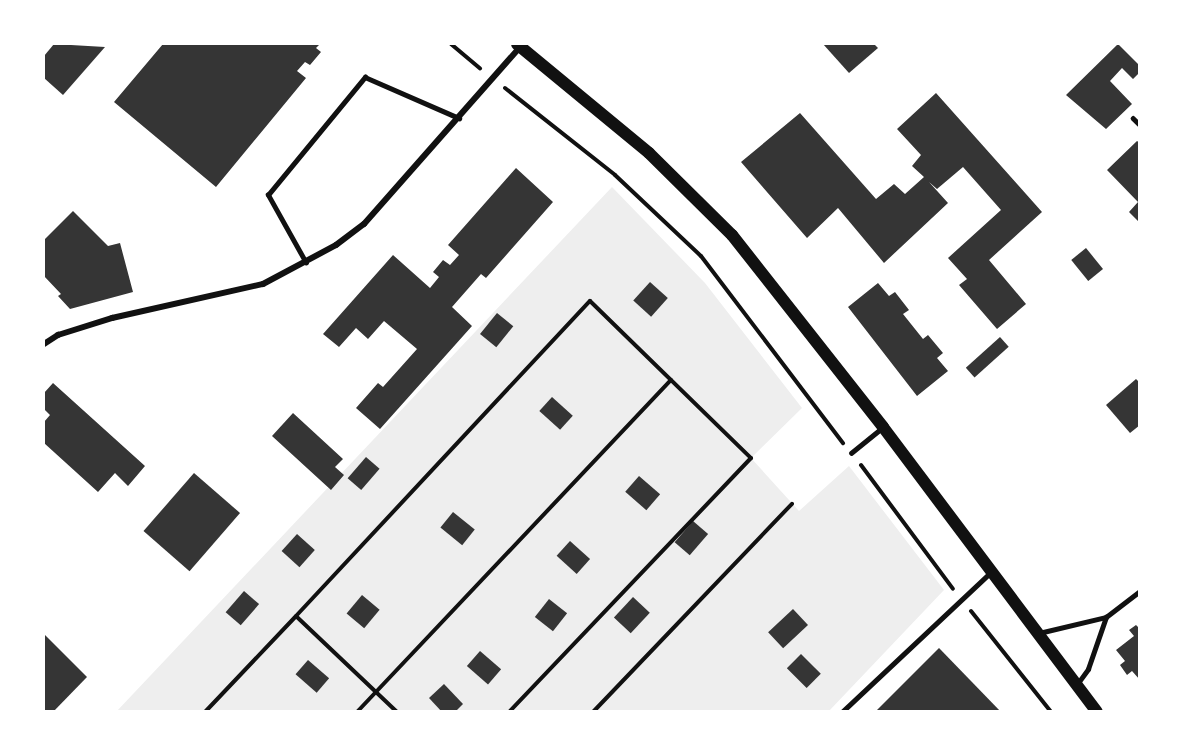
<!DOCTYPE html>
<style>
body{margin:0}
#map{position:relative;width:1183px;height:755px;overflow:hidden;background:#fff;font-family:Rubik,sans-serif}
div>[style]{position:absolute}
.green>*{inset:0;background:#eee}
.building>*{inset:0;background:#353535;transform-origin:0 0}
.path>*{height:4px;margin:-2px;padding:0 2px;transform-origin:2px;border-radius:2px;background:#111}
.service>*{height:4.5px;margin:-2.25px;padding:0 2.25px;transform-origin:2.25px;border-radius:2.25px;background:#111}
.minor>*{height:6px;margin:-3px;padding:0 3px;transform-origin:3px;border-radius:3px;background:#111}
.secondary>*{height:12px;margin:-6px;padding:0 6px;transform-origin:6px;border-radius:6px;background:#111}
span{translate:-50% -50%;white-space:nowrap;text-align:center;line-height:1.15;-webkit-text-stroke:4.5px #fff;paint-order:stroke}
.frame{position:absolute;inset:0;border:45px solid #fff;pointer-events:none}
</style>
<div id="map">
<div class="green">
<i style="clip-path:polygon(612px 187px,705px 283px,802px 408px,751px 458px,799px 511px,849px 466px,944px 590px,829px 711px,116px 712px)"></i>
</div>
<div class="building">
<i style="clip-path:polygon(54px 44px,105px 47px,63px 95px,44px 78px,44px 56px)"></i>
<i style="clip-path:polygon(163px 44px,320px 44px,316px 48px,321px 52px,310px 65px,305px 62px,297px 71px,306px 78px,216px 187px,114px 102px)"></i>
<i style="clip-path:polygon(823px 44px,874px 44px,878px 48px,849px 73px)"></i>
<i style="clip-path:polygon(1118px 44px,1140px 66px,1140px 72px,1133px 79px,1122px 68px,1110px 81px,1132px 104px,1106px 129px,1066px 95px)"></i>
<i style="clip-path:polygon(936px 93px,1042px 212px,989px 260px,1026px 304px,997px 329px,959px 285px,967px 279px,948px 258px,1001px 210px,963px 167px,937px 189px,929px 182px,948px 203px,884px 263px,838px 208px,807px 238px,741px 162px,800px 113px,876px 199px,894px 184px,905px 194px,924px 177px,912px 166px,921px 155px,897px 129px)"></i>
<i style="clip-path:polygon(1137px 141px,1140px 143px,1140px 223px,1129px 212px,1138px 202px,1107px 170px)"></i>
<i style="clip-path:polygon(516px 168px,553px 202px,486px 278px,481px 274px,452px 307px,472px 326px,380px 429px,356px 408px,378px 383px,383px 387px,417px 349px,384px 321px,368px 339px,356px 328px,339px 347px,323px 334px,393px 255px,430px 288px,439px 277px,433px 272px,443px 260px,450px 265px,459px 255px,448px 245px)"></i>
<i style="clip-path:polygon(73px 211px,108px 246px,120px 243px,133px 292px,70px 309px,58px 296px,61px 294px,44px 276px,44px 240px)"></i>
<i style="left:1086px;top:248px;width:27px;height:19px;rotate:51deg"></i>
<i style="left:650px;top:282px;width:24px;height:25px;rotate:42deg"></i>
<i style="clip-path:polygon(878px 283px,889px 296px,895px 292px,909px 310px,903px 314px,923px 339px,928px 335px,943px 353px,937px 358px,948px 371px,917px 396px,848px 307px)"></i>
<i style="left:497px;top:313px;width:21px;height:27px;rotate:39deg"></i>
<i style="left:1000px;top:337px;width:13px;height:46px;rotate:48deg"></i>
<i style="clip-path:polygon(1136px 379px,1140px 383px,1140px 425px,1130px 433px,1106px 405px)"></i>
<i style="clip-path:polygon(53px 383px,145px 466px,128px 486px,115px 473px,98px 492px,44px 443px,44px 422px,50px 415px,44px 409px,44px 393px)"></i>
<i style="left:552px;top:397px;width:28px;height:19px;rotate:42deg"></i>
<i style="clip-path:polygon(293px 413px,343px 459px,335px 467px,344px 475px,331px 490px,272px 436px)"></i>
<i style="left:366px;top:457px;width:18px;height:28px;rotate:41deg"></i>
<i style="left:194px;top:473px;width:61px;height:77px;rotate:41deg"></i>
<i style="left:639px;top:476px;width:28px;height:21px;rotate:41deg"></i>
<i style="left:453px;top:512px;width:28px;height:20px;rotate:39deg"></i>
<i style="left:693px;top:521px;width:20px;height:28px;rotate:41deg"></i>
<i style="left:297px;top:534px;width:24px;height:23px;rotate:42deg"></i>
<i style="left:570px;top:541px;width:27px;height:20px;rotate:42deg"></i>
<i style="left:244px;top:591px;width:20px;height:28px;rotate:41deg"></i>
<i style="left:362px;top:595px;width:23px;height:24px;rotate:40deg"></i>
<i style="left:633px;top:597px;width:23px;height:28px;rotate:43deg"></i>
<i style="left:549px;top:599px;width:23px;height:23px;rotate:38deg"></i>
<i style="left:793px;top:609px;width:22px;height:34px;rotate:47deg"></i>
<i style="clip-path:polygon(1136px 625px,1140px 629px,1140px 680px,1132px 671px,1127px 675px,1120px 665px,1125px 661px,1116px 650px,1134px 636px,1129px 630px)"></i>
<i style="clip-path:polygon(44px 634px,87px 677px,53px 712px,44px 712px)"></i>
<i style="clip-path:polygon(939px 648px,1001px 712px,875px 712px)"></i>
<i style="left:480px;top:651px;width:28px;height:20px;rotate:41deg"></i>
<i style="left:801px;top:654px;width:28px;height:20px;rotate:45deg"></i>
<i style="left:308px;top:660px;width:28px;height:19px;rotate:41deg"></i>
<i style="clip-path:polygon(444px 684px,463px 704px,455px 712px,442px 712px,429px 698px)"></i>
</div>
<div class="path">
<i style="left:451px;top:44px;width:38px;rotate:40deg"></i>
<i style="left:505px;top:88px;width:140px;rotate:38.3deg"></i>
<i style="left:615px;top:175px;width:118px;rotate:43.3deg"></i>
<i style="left:701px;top:256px;width:235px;rotate:52.8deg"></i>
<i style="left:861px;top:465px;width:154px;rotate:53.4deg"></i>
<i style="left:971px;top:611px;width:129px;rotate:51.6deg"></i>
<i style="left:205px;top:712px;width:132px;rotate:-46.5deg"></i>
<i style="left:357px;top:712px;width:457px;rotate:-46.6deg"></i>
<i style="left:397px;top:712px;width:139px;rotate:-136.5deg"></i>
<i style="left:296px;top:616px;width:431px;rotate:-47deg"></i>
<i style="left:590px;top:301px;width:225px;rotate:44.3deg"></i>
<i style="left:751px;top:458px;width:351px;rotate:133.6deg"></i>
<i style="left:593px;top:712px;width:288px;rotate:-46.3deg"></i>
</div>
<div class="service">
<i style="left:1133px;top:118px;width:10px;rotate:45deg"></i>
<i style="left:306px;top:263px;width:78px;rotate:-119.2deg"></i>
<i style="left:268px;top:195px;width:153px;rotate:-50.6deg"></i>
<i style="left:365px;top:77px;width:103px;rotate:23.6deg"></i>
<i style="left:851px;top:453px;width:38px;rotate:-39deg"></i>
<i style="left:1039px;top:633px;width:69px;rotate:-13.4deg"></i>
<i style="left:1106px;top:617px;width:43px;rotate:-37.4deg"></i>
<i style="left:1078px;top:683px;width:17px;rotate:-54deg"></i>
<i style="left:1088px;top:669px;width:55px;rotate:-70.9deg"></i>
<i style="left:842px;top:712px;width:204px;rotate:-43.2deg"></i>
</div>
<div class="minor">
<i style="left:44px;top:344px;width:17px;rotate:-33deg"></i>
<i style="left:58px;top:335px;width:57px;rotate:-17.5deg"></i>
<i style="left:112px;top:318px;width:155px;rotate:-12.7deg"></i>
<i style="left:263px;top:284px;width:83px;rotate:-28.1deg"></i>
<i style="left:336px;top:245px;width:35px;rotate:-37deg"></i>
<i style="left:364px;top:224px;width:236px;rotate:-48.6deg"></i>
</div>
<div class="secondary">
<i style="left:517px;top:44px;width:171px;rotate:39.5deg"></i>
<i style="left:649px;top:153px;width:117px;rotate:44.7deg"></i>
<i style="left:732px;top:235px;width:244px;rotate:51.8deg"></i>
<i style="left:883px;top:427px;width:356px;rotate:53.1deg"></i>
</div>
<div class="frame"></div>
</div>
